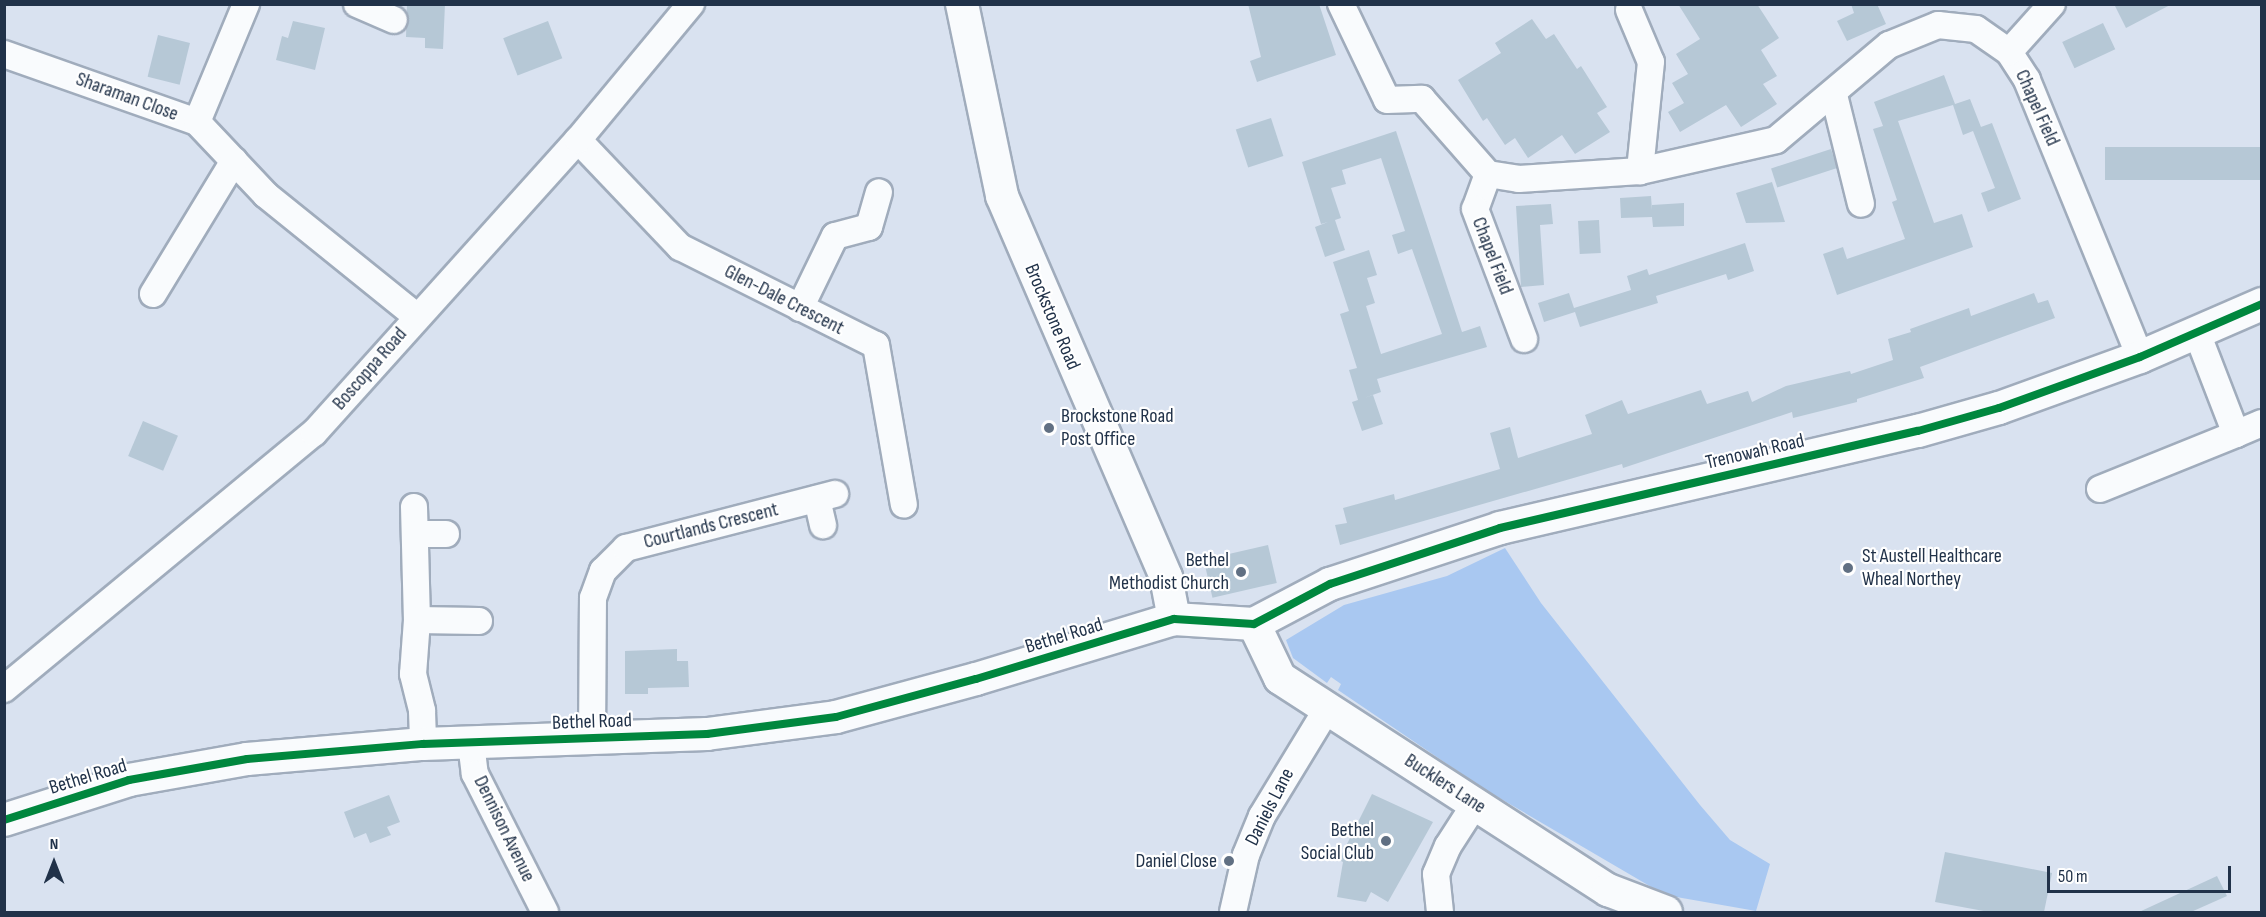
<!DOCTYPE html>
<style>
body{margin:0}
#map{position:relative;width:2266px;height:917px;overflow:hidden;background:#d9e2f0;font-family:"Sofia Sans Condensed",sans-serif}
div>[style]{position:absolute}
.green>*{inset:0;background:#a9c8f1}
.building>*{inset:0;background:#b6c8d6;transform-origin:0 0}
.roads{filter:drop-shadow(2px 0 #a0acbc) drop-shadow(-2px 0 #a0acbc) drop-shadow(0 2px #a0acbc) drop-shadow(0 -2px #a0acbc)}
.minor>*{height:26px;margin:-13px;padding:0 13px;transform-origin:13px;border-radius:13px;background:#f9fbfd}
.tertiary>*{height:32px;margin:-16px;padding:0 16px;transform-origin:16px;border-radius:16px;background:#f9fbfd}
.cycleway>*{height:8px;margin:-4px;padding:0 4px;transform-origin:4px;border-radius:4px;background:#00873e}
.dots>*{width:16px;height:16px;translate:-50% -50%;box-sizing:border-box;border:3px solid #fff;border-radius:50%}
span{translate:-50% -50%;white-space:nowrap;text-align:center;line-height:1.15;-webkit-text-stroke:4.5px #fff;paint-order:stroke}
.street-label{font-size:20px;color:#213249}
.poi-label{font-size:20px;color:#213249}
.left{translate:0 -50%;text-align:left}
.right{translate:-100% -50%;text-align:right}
.frame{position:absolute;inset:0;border:6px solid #213249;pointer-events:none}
.north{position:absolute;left:24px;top:833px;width:60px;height:60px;-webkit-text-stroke:4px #fff;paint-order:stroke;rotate:0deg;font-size:16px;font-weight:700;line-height:24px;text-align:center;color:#213249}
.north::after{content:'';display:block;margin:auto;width:21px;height:27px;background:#213249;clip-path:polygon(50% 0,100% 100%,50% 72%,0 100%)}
.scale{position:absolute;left:2047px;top:866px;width:184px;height:27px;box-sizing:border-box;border:3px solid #213249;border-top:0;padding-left:8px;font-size:18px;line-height:21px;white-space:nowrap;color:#213249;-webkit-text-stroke:4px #fff;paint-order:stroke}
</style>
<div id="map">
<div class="green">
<i style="clip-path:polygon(1505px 548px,1541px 603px,1700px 805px,1730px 840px,1770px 864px,1756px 911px,1665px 895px,1484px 789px,1338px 690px,1341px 684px,1331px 677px,1327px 683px,1293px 658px,1286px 640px,1344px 605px,1447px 576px)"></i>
</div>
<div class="building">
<i style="clip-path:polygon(407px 4px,445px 4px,443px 49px,425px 48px,425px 38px,406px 37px)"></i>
<i style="clip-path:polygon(1248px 4px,1319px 4px,1336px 55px,1257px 82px,1250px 61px,1261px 57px)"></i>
<i style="clip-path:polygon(1678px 4px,1757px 4px,1779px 38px,1761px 50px,1777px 76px,1763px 84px,1777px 104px,1741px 127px,1726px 105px,1680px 132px,1668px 112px,1684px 103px,1672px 83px,1688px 74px,1676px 54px,1700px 39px)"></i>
<i style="clip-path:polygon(1851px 4px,1877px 4px,1886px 24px,1847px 41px,1837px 21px,1854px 13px)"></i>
<i style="clip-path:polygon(2114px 4px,2172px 4px,2126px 28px)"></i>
<i style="clip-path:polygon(1532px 19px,1546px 39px,1554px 34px,1577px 69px,1581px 66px,1607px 107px,1597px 113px,1610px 132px,1575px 154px,1562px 135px,1528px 158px,1515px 138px,1505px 145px,1487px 118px,1483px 121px,1458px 80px,1501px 53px,1495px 43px)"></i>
<i style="clip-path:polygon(293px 21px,325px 28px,315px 70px,276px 60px,282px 36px,288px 38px)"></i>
<i style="left:548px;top:21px;width:40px;height:48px;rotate:69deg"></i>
<i style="left:2103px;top:23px;width:29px;height:45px;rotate:65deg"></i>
<i style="left:158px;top:35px;width:33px;height:43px;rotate:14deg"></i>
<i style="clip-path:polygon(1944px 75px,1955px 104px,1970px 99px,1981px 127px,1978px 128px,1992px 123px,2021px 199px,1988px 212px,1981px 193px,1995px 188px,1973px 131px,1963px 135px,1953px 105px,1898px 121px,1934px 223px,1962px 214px,1973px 247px,1837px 295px,1823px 254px,1843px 247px,1847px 259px,1905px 239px,1892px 202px,1897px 200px,1873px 129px,1883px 126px,1874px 102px)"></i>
<i style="left:1271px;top:118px;width:40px;height:37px;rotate:72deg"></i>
<i style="clip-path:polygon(1396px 131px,1462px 332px,1480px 326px,1487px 347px,1377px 379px,1381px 392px,1364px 398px,1373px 395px,1383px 424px,1362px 431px,1352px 402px,1358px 400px,1349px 370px,1357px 368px,1340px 314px,1349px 311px,1333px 262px,1369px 250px,1377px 275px,1367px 278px,1375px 303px,1366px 306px,1381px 354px,1442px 334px,1412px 249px,1398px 254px,1392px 235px,1405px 231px,1381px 158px,1342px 170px,1346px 184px,1331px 188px,1341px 218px,1335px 220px,1345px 250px,1325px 257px,1315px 227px,1328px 222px,1321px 224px,1302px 162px)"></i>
<i style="left:2262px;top:147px;width:33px;height:157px;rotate:90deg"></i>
<i style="left:1831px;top:149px;width:20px;height:63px;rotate:72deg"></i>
<i style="clip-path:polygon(1772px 182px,1785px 222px,1746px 223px,1736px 193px)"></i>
<i style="clip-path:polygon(1651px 196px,1652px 210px,1652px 205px,1684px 203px,1684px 226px,1653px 227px,1652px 217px,1621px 218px,1620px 198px)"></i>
<i style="clip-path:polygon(1551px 204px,1553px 224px,1540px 225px,1544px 285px,1521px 287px,1516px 206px)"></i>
<i style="left:1599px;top:220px;width:33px;height:21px;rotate:87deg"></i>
<i style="clip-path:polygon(1745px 243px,1754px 271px,1728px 280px,1726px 274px,1656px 296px,1658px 303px,1580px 327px,1575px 312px,1544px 322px,1538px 303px,1569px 293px,1574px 308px,1631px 290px,1627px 276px,1647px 269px,1649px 275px)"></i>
<i style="clip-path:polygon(2034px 293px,2038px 303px,2048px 300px,2055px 318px,1920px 367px,1924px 378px,1857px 399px,1857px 402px,1793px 418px,1792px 412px,1623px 468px,1622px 464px,1340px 545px,1335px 525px,1347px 523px,1343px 508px,1394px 494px,1395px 500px,1500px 469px,1490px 433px,1510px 427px,1518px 458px,1592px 434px,1585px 415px,1622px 400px,1628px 414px,1701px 390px,1707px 404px,1748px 391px,1752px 402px,1786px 386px,1850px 371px,1851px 374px,1893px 360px,1888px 339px,1911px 332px,1910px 329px,1969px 308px,1971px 316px)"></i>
<i style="left:143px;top:421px;width:38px;height:38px;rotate:23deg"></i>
<i style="left:1268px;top:545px;width:39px;height:66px;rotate:77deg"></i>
<i style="clip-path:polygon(677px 649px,677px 661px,688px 661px,689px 687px,648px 688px,648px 694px,625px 694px,625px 651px)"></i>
<i style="clip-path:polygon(1372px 794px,1433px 822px,1388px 902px,1371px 892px,1366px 902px,1337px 897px,1343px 862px,1339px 860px)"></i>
<i style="clip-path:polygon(389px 795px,400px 822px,387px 827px,391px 835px,370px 843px,366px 833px,354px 838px,344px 812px)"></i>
<i style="clip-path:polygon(1945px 852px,2052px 873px,2044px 912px,1989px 912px,1935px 902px)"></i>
<i style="clip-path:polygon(2217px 876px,2227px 896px,2191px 912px,2139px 912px)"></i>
</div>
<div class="roads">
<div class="minor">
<i style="left:357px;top:4px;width:40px;rotate:23.4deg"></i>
<i style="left:1341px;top:4px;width:106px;rotate:64.4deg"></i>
<i style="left:1387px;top:100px;width:35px;rotate:-2deg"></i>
<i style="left:1422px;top:99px;width:100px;rotate:48.7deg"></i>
<i style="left:1488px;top:174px;width:31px;rotate:9deg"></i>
<i style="left:1519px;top:179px;width:121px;rotate:-3.8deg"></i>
<i style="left:1640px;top:171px;width:139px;rotate:-12.8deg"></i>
<i style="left:1776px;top:140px;width:148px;rotate:-40.1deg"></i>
<i style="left:1889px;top:45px;width:53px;rotate:-22.2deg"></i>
<i style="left:1938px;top:25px;width:38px;rotate:6deg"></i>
<i style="left:1976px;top:29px;width:40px;rotate:34.9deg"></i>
<i style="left:2009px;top:52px;width:33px;rotate:57deg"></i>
<i style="left:2027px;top:80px;width:299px;rotate:67.8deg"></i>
<i style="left:1629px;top:10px;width:56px;rotate:67.1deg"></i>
<i style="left:1651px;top:62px;width:110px;rotate:95.8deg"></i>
<i style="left:2009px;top:52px;width:64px;rotate:-48.1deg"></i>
<i style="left:4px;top:54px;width:205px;rotate:19.4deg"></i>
<i style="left:197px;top:122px;width:100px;rotate:46.6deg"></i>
<i style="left:266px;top:195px;width:193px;rotate:38.9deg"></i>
<i style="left:1834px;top:95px;width:112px;rotate:76.1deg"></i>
<i style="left:197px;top:122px;width:128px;rotate:-67.4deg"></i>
<i style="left:578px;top:140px;width:148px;rotate:46.4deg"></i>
<i style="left:680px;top:247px;width:219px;rotate:26.6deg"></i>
<i style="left:876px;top:345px;width:162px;rotate:80.1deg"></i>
<i style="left:1488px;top:174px;width:37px;rotate:110deg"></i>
<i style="left:1475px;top:209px;width:139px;rotate:69.3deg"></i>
<i style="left:153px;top:294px;width:156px;rotate:-58.7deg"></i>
<i style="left:800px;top:308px;width:80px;rotate:-64.1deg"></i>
<i style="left:835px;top:236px;width:35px;rotate:-15deg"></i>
<i style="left:869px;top:227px;width:36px;rotate:-74deg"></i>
<i style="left:2236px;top:434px;width:28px;rotate:-23deg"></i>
<i style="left:2100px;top:489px;width:147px;rotate:-22deg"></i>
<i style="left:2236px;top:434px;width:108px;rotate:-111.1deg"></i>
<i style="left:817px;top:499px;width:27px;rotate:77deg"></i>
<i style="left:414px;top:507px;width:113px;rotate:88.5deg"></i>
<i style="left:417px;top:620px;width:54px;rotate:94.2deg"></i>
<i style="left:413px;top:674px;width:38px;rotate:76deg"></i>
<i style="left:422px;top:711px;width:33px;rotate:88deg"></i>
<i style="left:416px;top:534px;width:30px"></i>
<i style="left:417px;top:620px;width:62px;rotate:0.9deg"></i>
<i style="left:4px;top:689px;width:402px;rotate:-39.6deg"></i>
<i style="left:314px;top:433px;width:394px;rotate:-48deg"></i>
<i style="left:578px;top:140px;width:177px;rotate:-50.3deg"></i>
<i style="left:592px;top:739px;width:141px;rotate:-89.6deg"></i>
<i style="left:593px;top:598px;width:29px;rotate:-70deg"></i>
<i style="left:603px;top:571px;width:33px;rotate:-45deg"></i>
<i style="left:626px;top:548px;width:216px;rotate:-14.5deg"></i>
<i style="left:471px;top:743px;width:31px;rotate:83deg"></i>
<i style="left:475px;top:774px;width:155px;rotate:63.1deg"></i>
<i style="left:1233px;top:912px;width:58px;rotate:-77.2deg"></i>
<i style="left:1246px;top:855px;width:42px;rotate:-67.7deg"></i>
<i style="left:1262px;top:816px;width:125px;rotate:-58.7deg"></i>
<i style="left:1440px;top:912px;width:38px;rotate:-96deg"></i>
<i style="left:1436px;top:874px;width:30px;rotate:-67deg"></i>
<i style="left:1448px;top:846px;width:50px;rotate:-57.3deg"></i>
</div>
<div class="tertiary">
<i style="left:962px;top:4px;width:196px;rotate:78.2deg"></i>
<i style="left:1002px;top:196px;width:415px;rotate:66.7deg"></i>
<i style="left:1166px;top:577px;width:43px;rotate:79.2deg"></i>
<i style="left:1254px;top:624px;width:86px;rotate:-27.8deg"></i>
<i style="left:1330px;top:584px;width:179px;rotate:-18.2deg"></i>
<i style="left:1500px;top:528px;width:429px;rotate:-13.1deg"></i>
<i style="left:1918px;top:431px;width:84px;rotate:-15.9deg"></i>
<i style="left:1999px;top:408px;width:150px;rotate:-19.9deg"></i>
<i style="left:2140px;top:357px;width:133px;rotate:-23.5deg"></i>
<i style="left:1254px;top:624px;width:60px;rotate:64.3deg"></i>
<i style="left:1280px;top:678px;width:391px;rotate:32.9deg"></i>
<i style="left:1608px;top:890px;width:62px;rotate:20.8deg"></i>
<i style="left:4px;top:820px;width:131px;rotate:-17.7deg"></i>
<i style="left:129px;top:780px;width:120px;rotate:-10.1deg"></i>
<i style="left:247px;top:759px;width:177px;rotate:-4.9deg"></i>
<i style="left:423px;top:744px;width:284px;rotate:-2deg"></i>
<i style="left:707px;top:734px;width:130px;rotate:-7.5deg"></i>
<i style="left:836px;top:717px;width:145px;rotate:-15.2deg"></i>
<i style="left:976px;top:679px;width:207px;rotate:-16.9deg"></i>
<i style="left:1174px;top:619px;width:80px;rotate:3.6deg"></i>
</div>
</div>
<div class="cycleway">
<i style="left:4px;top:820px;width:131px;rotate:-17.7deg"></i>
<i style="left:129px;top:780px;width:120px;rotate:-10.1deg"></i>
<i style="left:247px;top:759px;width:177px;rotate:-4.9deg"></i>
<i style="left:423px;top:744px;width:284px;rotate:-2deg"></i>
<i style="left:707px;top:734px;width:130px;rotate:-7.5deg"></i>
<i style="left:836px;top:717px;width:145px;rotate:-15.2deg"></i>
<i style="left:976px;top:679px;width:207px;rotate:-16.9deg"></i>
<i style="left:1174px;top:619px;width:80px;rotate:3.6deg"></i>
<i style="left:1254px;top:624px;width:86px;rotate:-27.8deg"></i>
<i style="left:1330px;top:584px;width:179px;rotate:-18.2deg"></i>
<i style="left:1500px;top:528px;width:429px;rotate:-13.1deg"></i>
<i style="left:1918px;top:431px;width:84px;rotate:-15.9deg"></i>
<i style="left:1999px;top:408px;width:150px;rotate:-19.9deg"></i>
<i style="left:2140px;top:357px;width:133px;rotate:-23.5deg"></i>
</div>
<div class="dots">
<i style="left:1049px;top:428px;background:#617083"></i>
<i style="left:1848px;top:568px;background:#617083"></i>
<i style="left:1241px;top:572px;background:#617083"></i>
<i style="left:1386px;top:841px;background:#617083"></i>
<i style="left:1229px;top:861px;background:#617083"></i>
</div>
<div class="street-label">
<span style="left:127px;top:97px;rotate:20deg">Sharaman Close</span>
<span style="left:2037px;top:108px;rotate:66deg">Chapel Field</span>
<span style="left:1492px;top:256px;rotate:69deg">Chapel Field</span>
<span style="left:784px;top:300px;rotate:27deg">Glen-Dale Crescent</span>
<span style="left:1052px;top:317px;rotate:67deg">Brockstone Road</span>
<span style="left:370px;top:369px;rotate:-49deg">Boscoppa Road</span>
<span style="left:1755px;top:452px;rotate:-13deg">Trenowah Road</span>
<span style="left:711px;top:526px;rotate:-14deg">Courtlands Crescent</span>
<span style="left:1064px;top:636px;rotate:-17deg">Bethel Road</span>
<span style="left:592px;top:722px;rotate:-2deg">Bethel Road</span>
<span style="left:88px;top:777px;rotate:-17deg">Bethel Road</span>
<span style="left:1445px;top:784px;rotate:33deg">Bucklers Lane</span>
<span style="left:1270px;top:807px;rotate:-63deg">Daniels Lane</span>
<span style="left:504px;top:829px;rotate:64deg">Dennison Avenue</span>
</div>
<div class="poi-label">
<span class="left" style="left:1061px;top:428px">Brockstone Road<br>Post Office</span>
<span class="left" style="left:1862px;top:568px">St Austell Healthcare<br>Wheal Northey</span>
<span class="right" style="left:1229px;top:572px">Bethel<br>Methodist Church</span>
<span class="right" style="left:1374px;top:842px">Bethel<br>Social Club</span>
<span class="right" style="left:1217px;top:861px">Daniel Close</span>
</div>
<div class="frame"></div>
<div class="north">N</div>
<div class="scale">50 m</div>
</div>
